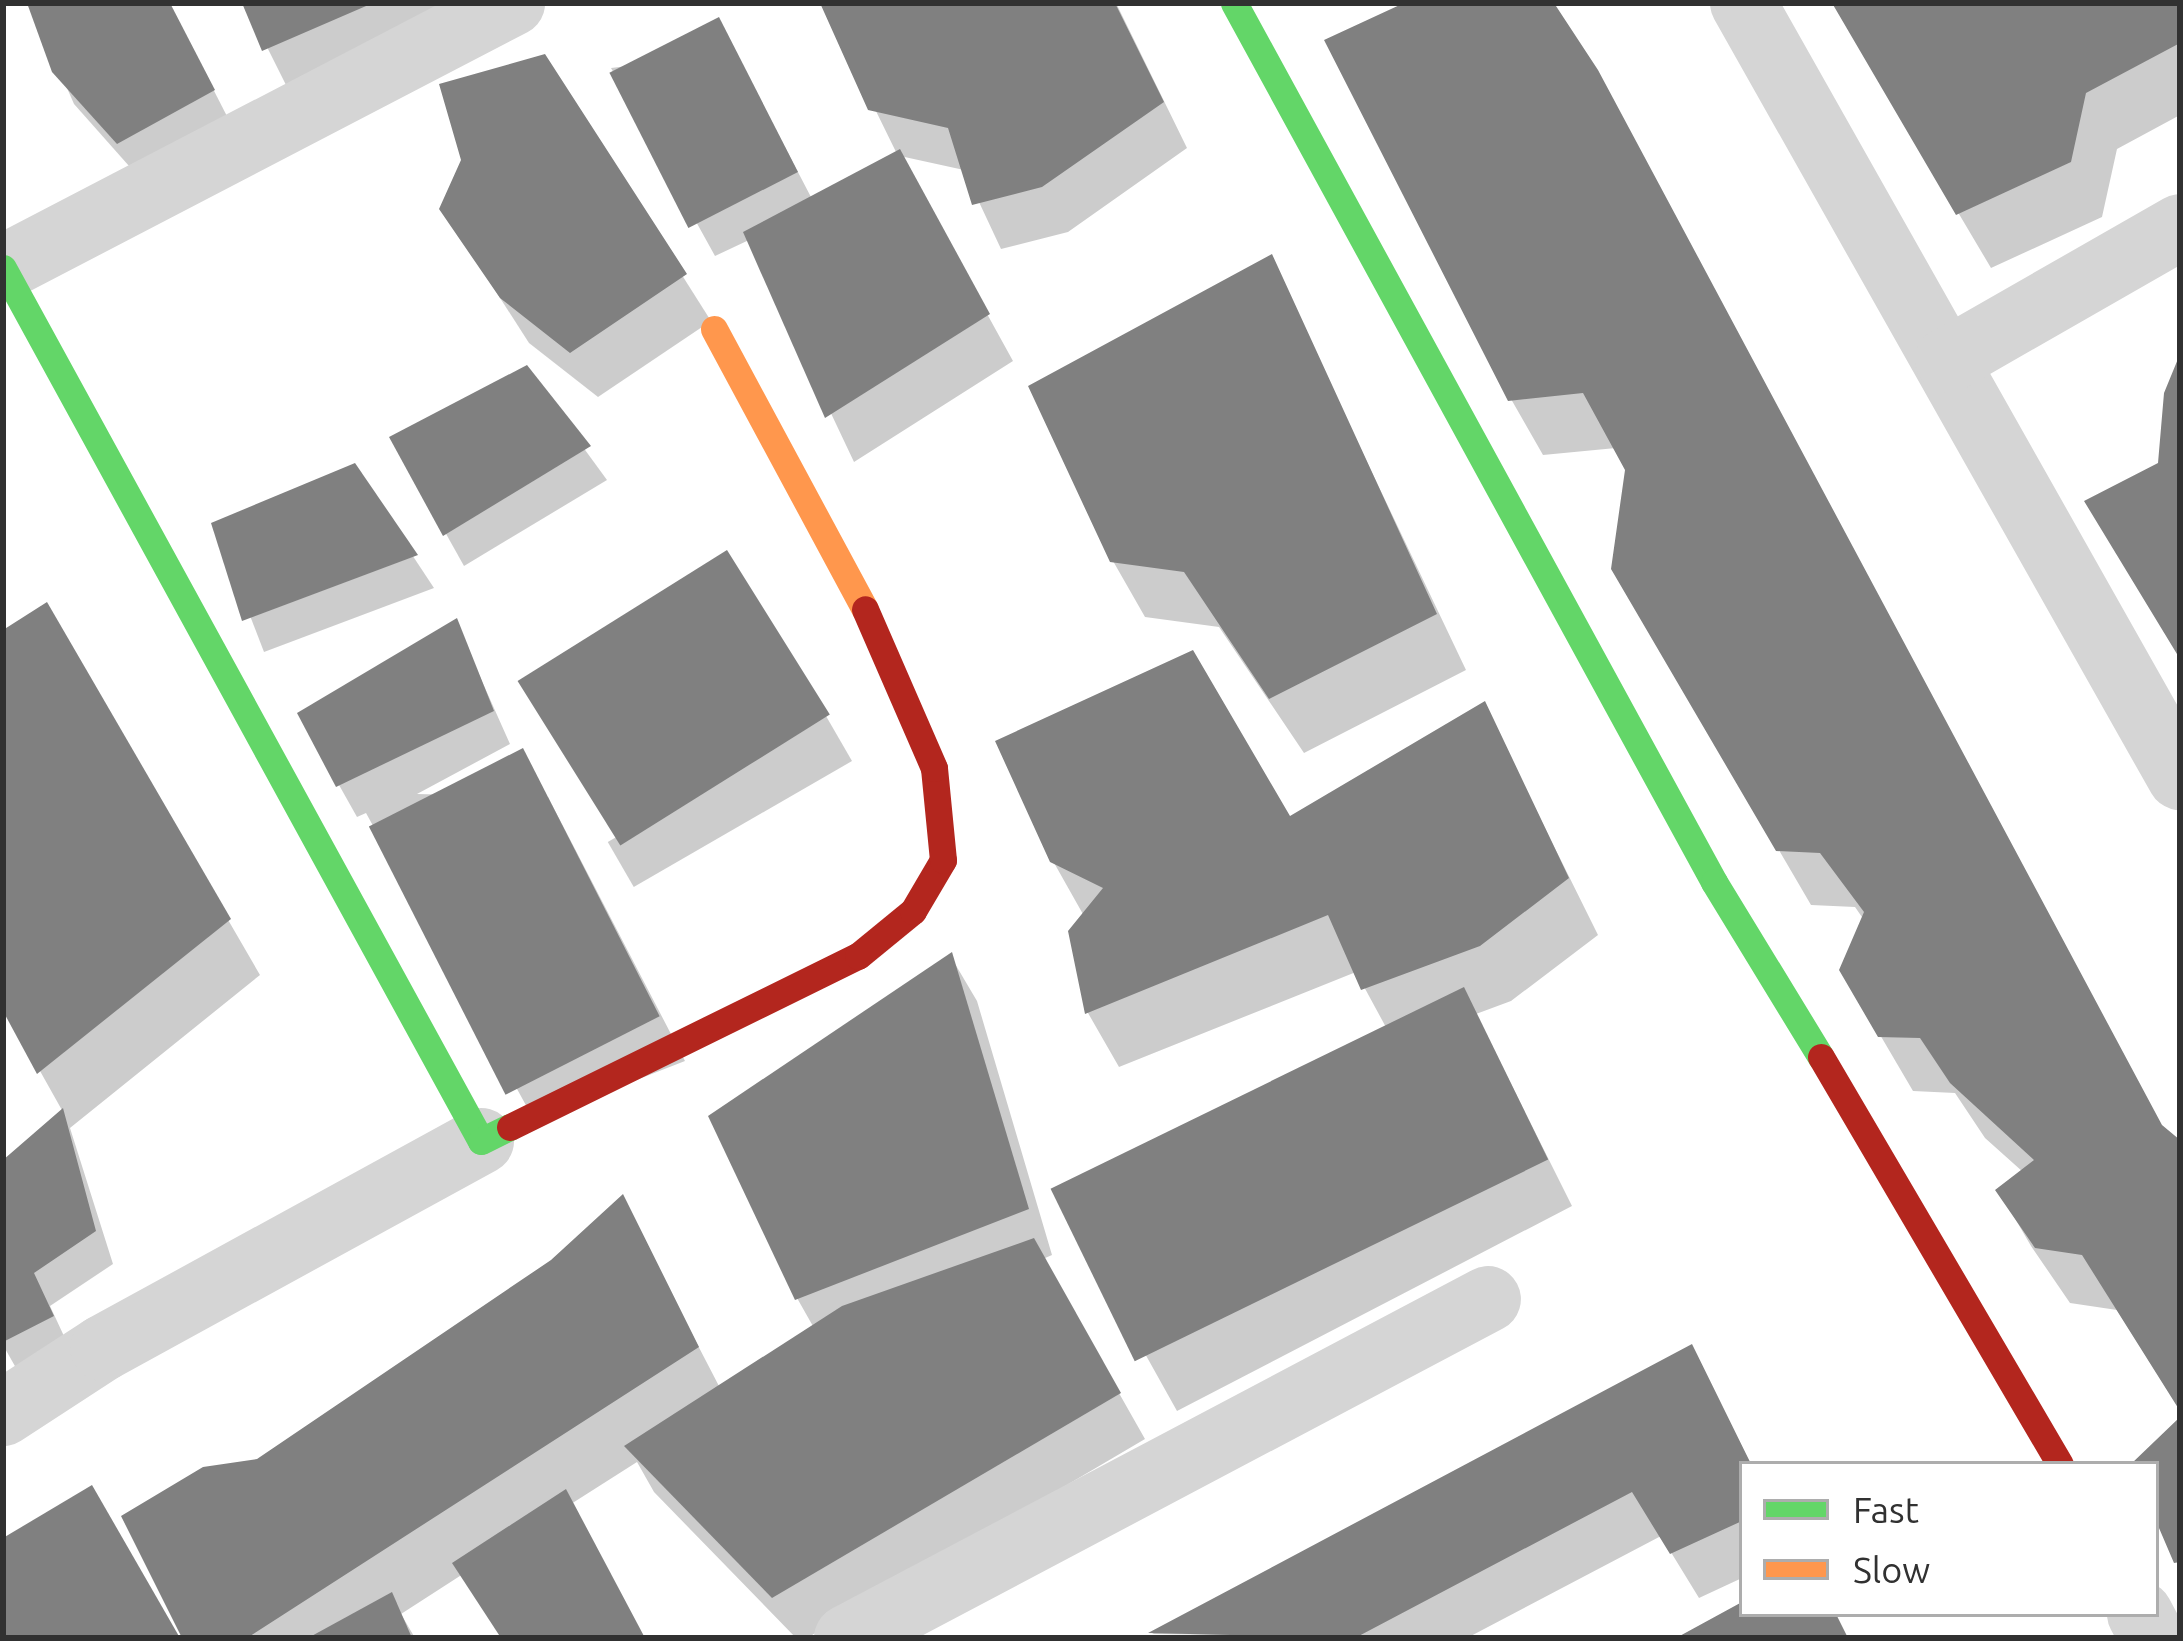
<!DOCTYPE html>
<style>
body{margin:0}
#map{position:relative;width:2183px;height:1641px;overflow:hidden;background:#fff;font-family:Ubuntu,sans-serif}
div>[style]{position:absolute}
.shadow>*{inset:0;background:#0003;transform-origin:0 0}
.building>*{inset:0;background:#808080;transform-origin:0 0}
.street>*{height:66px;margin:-33px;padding:0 33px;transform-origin:33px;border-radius:33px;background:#d5d5d5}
.fast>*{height:27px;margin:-13.5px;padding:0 13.5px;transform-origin:13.5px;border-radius:13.5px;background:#63d668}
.slow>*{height:27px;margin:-13.5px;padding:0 13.5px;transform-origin:13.5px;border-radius:13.5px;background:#ff974d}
.jam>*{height:27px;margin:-13.5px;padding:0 13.5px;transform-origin:13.5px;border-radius:13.5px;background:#b3261e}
span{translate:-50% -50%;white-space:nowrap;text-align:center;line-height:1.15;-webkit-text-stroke:12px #fff;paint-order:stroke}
.frame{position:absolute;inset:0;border:6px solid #313131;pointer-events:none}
.legend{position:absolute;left:1739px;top:1461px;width:420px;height:156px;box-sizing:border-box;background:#fff;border:3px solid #adadad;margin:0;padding:15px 21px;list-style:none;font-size:36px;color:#313131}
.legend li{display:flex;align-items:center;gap:24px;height:60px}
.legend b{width:60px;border:3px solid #adadad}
</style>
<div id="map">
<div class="shadow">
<i style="clip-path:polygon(30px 3px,169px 3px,231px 124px,137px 175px,74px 104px)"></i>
<i style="clip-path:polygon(245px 3px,496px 3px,291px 95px)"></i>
<i style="clip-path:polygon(823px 3px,1116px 3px,1187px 148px,1068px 232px,1001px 249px,964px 170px,900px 156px,1013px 361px,854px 462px,749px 240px,715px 256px,611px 68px,736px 53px,812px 199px,897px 154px)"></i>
<i style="clip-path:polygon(1411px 3px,1551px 3px,2164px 1131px,2180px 1144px,2180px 1410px,2117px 1310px,2070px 1303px,2031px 1246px,1999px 1191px,2023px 1172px,1985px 1138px,1955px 1093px,1913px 1091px,1842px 970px,1864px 920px,1855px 907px,1811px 905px,1614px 568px,1628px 469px,1616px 448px,1543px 455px,1511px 399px)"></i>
<i style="clip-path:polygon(1834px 3px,2180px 3px,2180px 115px,2117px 149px,2102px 217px,1991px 268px)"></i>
<i style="clip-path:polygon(544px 57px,711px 321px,598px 397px,529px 343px,443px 209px)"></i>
<i style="clip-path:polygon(1270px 258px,1466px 670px,1304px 753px,1219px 627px,1145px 617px,1113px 561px)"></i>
<i style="clip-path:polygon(526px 369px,607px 480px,464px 566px,393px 439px)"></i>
<i style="clip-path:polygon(354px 467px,434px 588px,264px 652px,215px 525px)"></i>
<i style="clip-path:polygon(46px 606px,260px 975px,70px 1128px,113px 1264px,50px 1306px,70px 1349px,20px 1375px,3px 1345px,3px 1164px,63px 1112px,3px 1005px,3px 633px)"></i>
<i style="clip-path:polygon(456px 623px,510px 744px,417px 794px,548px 797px,685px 1061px,534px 1120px,366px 813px,357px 817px,339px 785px)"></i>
<i style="clip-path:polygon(1484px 705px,1598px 935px,1511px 1001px,1476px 1014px,1572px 1206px,1177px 1411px,1062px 1205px,1388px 1031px,1356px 972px,1119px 1067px,1088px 1013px,1084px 916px,1053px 861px,1289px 820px)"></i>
<i style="left:826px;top:716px;width:52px;height:252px;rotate:60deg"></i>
<i style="clip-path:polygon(951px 957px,977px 1001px,1052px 1255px,1043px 1259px,1145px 1439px,807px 1638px,796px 1638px,654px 1492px,637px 1462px,571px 1504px,643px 1638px,502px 1638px,463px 1574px,401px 1614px,415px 1638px,186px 1638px,258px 1462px,553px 1262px,622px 1199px,720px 1388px,814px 1328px,797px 1298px)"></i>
<i style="clip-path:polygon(1691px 1348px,1751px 1464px,1742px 1464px,1742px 1578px,1699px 1598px,1661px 1536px,1467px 1638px,1152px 1634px)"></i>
</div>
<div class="building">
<i style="clip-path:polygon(27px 3px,170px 3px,215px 90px,117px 144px,52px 72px)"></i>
<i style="clip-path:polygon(242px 3px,373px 3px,262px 51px)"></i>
<i style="clip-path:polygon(820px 3px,1115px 3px,1164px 102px,1042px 187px,972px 205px,948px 128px,868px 110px)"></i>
<i style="clip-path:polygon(1404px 3px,1554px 3px,1598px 70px,2162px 1125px,2180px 1140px,2180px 1411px,2082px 1255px,2035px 1248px,1995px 1190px,2034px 1160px,1950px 1083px,1920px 1038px,1878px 1037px,1839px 970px,1864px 912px,1820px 853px,1776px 851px,1611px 569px,1625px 470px,1583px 393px,1508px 401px,1324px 40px)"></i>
<i style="clip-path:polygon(1832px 3px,2180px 3px,2180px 43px,2086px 93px,2071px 162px,1956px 215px)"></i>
<i style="left:719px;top:17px;width:174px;height:123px;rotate:63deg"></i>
<i style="clip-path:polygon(545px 54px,687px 274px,570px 353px,500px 298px,439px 209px,461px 160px,439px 84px)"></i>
<i style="clip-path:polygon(900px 149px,990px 314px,825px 418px,743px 232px)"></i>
<i style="clip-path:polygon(1272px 254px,1437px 614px,1269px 699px,1184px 572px,1110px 562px,1028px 386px)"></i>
<i style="clip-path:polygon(2180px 354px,2180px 659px,2084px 501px,2158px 463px,2164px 393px)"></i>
<i style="clip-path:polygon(527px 365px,591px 446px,443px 536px,389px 437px)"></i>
<i style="clip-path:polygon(355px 463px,418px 555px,242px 621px,211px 523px)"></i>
<i style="left:727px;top:550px;width:194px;height:247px;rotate:58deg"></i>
<i style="clip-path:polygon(47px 602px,231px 919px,37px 1074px,3px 1011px,3px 630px)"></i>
<i style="clip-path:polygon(457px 618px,494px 711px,336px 787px,297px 713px)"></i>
<i style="clip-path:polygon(1193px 650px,1290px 816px,1485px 701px,1569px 878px,1480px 946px,1361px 990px,1328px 915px,1085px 1014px,1068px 931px,1103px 888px,1050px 862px,995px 741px)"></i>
<i style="left:523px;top:748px;width:301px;height:173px;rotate:63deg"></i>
<i style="clip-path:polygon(952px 952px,1029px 1209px,795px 1300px,708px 1116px)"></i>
<i style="left:1464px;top:987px;width:192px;height:460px;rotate:64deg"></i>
<i style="clip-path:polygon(63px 1108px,96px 1231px,34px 1273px,54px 1316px,3px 1342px,3px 1160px)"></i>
<i style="clip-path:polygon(623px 1194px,699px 1347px,247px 1638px,182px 1638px,121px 1516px,203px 1467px,257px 1459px,551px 1260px)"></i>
<i style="clip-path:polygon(1034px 1238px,1121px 1393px,772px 1598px,624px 1446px,842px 1306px)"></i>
<i style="clip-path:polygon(1692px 1344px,1751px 1464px,1742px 1464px,1742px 1521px,1670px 1554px,1632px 1492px,1355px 1638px,1148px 1633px)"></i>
<i style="clip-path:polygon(2180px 1417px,2180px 1562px,2174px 1563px,2156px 1521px,2156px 1464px,2131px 1464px)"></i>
<i style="clip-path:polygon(92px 1485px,180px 1638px,3px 1638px,3px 1538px)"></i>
<i style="clip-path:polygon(566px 1489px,645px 1638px,501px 1638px,452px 1563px)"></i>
<i style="clip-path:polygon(392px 1592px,412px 1638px,308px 1638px)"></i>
<i style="clip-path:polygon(1742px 1602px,1742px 1614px,1836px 1614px,1848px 1638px,1676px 1638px)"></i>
</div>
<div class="street">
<i style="left:1743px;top:3px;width:889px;rotate:60.55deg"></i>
<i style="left:3px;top:268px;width:574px;rotate:-27.5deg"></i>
<i style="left:1948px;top:360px;width:267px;rotate:-29.8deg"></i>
<i style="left:3px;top:1413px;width:119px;rotate:-33deg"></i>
<i style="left:103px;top:1348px;width:431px;rotate:-28.7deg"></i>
<i style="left:2140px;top:1614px;width:27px;rotate:62deg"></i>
<i style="left:847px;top:1638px;width:725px;rotate:-27.87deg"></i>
</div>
<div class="fast">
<i style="left:1234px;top:3px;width:1002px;rotate:61.36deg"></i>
<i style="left:1714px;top:882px;width:205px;rotate:58.6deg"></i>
<i style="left:3px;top:268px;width:995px;rotate:61.3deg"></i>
<i style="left:481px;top:1141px;width:32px;rotate:-26deg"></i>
</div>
<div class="slow">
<i style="left:714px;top:329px;width:318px;rotate:61.7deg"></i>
</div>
<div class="jam">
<i style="left:1821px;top:1057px;width:472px;rotate:59.6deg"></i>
<i style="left:510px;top:1127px;width:388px;rotate:-26.2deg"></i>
<i style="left:858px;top:956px;width:71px;rotate:-39.3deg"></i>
<i style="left:913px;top:911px;width:59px;rotate:-59.5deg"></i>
<i style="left:943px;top:860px;width:92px;rotate:-95.6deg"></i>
<i style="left:934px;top:768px;width:173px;rotate:-113.5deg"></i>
</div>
<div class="frame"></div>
<ul class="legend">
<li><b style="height:15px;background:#63d668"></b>Fast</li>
<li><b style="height:15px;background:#ff974d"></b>Slow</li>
</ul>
</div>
